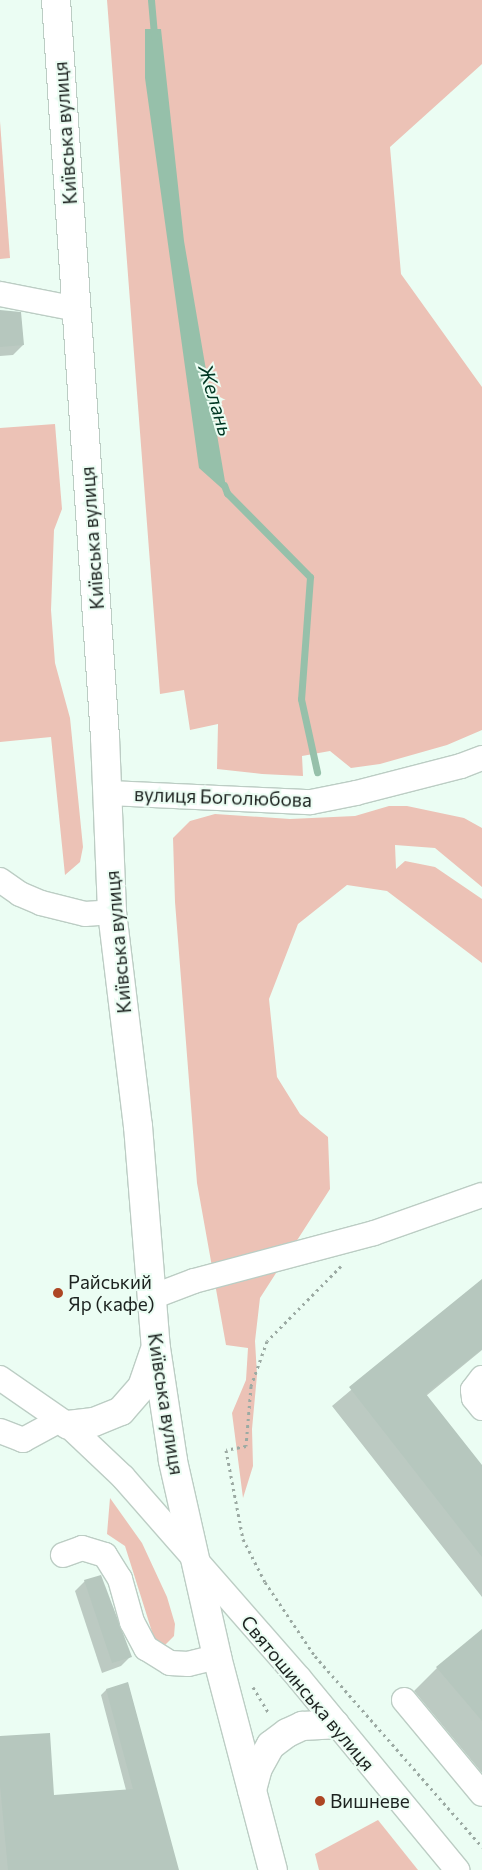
<!DOCTYPE html>
<meta charset="utf-8">
<style>
body{margin:0}
#map{position:relative;width:482px;height:1870px;overflow:hidden;background:#ebfdf3;font-family:Commissioner,sans-serif}
div>[style]{position:absolute}
.green>*{inset:0;background:#ecc2b6}
.water>*{inset:0;background:#96c0aa}
.shadow>*{inset:0;background:#0003}
.stream>*{height:7px;margin:-3.5px;padding:0 3.5px;transform-origin:3.5px;border-radius:3.5px;background:#96c0aa}
.building>*{inset:0;background:#b6c7be}
.path>*{height:3px;margin-top:-1.5px;transform-origin:0;background:repeating-linear-gradient(90deg,#9caaa3 0 2.5px,transparent 0 6.5px)}
.roads{filter:drop-shadow(1px 0 #bccdc4) drop-shadow(-1px 0 #bccdc4) drop-shadow(0 1px #bccdc4) drop-shadow(0 -1px #bccdc4)}
.minor>*{height:24px;margin:-12px;padding:0 12px;transform-origin:12px;border-radius:12px;background:#fff}
.major>*{height:28px;margin:-14px;padding:0 14px;transform-origin:14px;border-radius:14px;background:#fff}
.dots>*{width:14px;height:14px;translate:-50% -50%;box-sizing:border-box;border:2px solid #ebfdf3;border-radius:50%}
span{translate:-50% -50%;white-space:nowrap;text-align:center;line-height:1.15;-webkit-text-stroke:4px #ebfdf3;paint-order:stroke}
.street-label{font-size:19px;color:#1d2320}
.poi-label{font-size:19px;color:#1d2320}
.left{translate:0 -50%;text-align:left}
.water-label{font-size:20px;color:#003723;font-style:italic}
</style>
<div id="map">
<div class="green">
<i style="clip-path:polygon(107px 0,482px 0,482px 64px,390px 147px,401px 274px,482px 387px,482px 730px,447px 745px,380px 764px,351px 768px,330px 751px,302px 756px,303px 776px,262px 774px,217px 769px,218px 724px,190px 730px,184px 690px,160px 694px)"></i>
<i style="clip-path:polygon(0 121px,10px 258px,0 259px)"></i>
<i style="clip-path:polygon(55px 424px,62px 509px,54px 530px,51px 610px,55px 663px,70px 718px,83px 847px,80px 862px,65px 875px,51px 737px,0 742px,0 428px)"></i>
<i style="clip-path:polygon(389px 806px,407px 806px,464px 818px,482px 828px,482px 887px,435px 848px,395px 845px,396px 869px,405px 861px,435px 867px,482px 899px,482px 963px,387px 891px,347px 885px,298px 924px,269px 999px,277px 1077px,300px 1114px,328px 1137px,330px 1189px,260px 1298px,255px 1341px,257px 1375px,252px 1429px,253px 1466px,243px 1498px,232px 1413px,246px 1380px,248px 1348px,226px 1345px,197px 1183px,175px 902px,173px 838px,190px 821px,215px 814px,290px 819px,355px 816px)"></i>
<i style="clip-path:polygon(110px 1498px,142px 1543px,167px 1597px,175px 1624px,174px 1636px,165px 1645px,159px 1644px,153px 1635px,125px 1546px,107px 1534px)"></i>
<i style="clip-path:polygon(378px 1820px,418px 1870px,319px 1870px,315px 1854px)"></i>
</div>
<div class="water">
<i style="clip-path:polygon(145px 29px,161px 29px,184px 241px,227px 493px,199px 468px,145px 78px)"></i>
</div>
<div class="shadow">
<i style="clip-path:polygon(0 311px,23px 345px,13px 355px,0 356px)"></i>
<i style="clip-path:polygon(482px 1280px,482px 1350px,426px 1396px,482px 1467px,482px 1597px,332px 1406px)"></i>
<i style="clip-path:polygon(85px 1581px,131px 1656px,121px 1666px,102px 1673px,75px 1591px)"></i>
<i style="clip-path:polygon(482px 1642px,482px 1773px,414px 1691px,437px 1668px)"></i>
<i style="clip-path:polygon(128px 1684px,178px 1870px,0 1870px,0 1737px,52px 1796px,126px 1790px,101px 1695px,106px 1690px)"></i>
</div>
<div class="stream">
<i style="left:151px;top:0;width:37px;rotate:85deg"></i>
<i style="left:224px;top:485px;width:9px;rotate:69deg"></i>
<i style="left:227px;top:493px;width:118px;rotate:45.3deg"></i>
<i style="left:310px;top:577px;width:122px;rotate:94.2deg"></i>
<i style="left:301px;top:699px;width:75px;rotate:77.6deg"></i>
</div>
<div class="building">
<i style="clip-path:polygon(0 310px,21px 312px,24px 345px,0 347px)"></i>
<i style="clip-path:polygon(482px 1279px,482px 1349px,426px 1394px,482px 1465px,482px 1557px,349px 1387px)"></i>
<i style="clip-path:polygon(101px 1575px,132px 1657px,112px 1663px,84px 1580px)"></i>
<i style="clip-path:polygon(482px 1629px,482px 1721px,436px 1667px)"></i>
<i style="clip-path:polygon(128px 1682px,179px 1870px,8px 1870px,0 1785px,0 1736px,50px 1733px,54px 1795px,133px 1789px,106px 1689px)"></i>
</div>
<div class="path">
<i style="left:341px;top:1266px;width:105px;rotate:134.6deg"></i>
<i style="left:267px;top:1341px;width:48px;rotate:109.6deg"></i>
<i style="left:251px;top:1386px;width:60px;rotate:94.8deg"></i>
<i style="left:246px;top:1446px;width:20px;rotate:169deg"></i>
<i style="left:226px;top:1450px;width:91px;rotate:79.2deg"></i>
<i style="left:243px;top:1539px;width:48px;rotate:62.9deg"></i>
<i style="left:265px;top:1582px;width:89px;rotate:56deg"></i>
<i style="left:315px;top:1656px;width:254px;rotate:48.8deg"></i>
<i style="left:253px;top:1687px;width:31px;rotate:59deg"></i>
</div>
<div class="roads">
<div class="minor">
<i style="left:0;top:294px;width:78px;rotate:11deg"></i>
<i style="left:109px;top:793px;width:202px;rotate:2.6deg"></i>
<i style="left:311px;top:802px;width:46px;rotate:-11.3deg"></i>
<i style="left:356px;top:793px;width:108px;rotate:-14.4deg"></i>
<i style="left:461px;top:766px;width:22px;rotate:-21deg"></i>
<i style="left:0;top:880px;width:24px;rotate:35deg"></i>
<i style="left:20px;top:894px;width:23px;rotate:23deg"></i>
<i style="left:41px;top:903px;width:45px;rotate:14deg"></i>
<i style="left:85px;top:914px;width:27px;rotate:-4deg"></i>
<i style="left:152px;top:1297px;width:45px;rotate:-20.9deg"></i>
<i style="left:194px;top:1281px;width:186px;rotate:-14.9deg"></i>
<i style="left:374px;top:1233px;width:114px;rotate:-19.4deg"></i>
<i style="left:0;top:1378px;width:83px;rotate:34.7deg"></i>
<i style="left:68px;top:1425px;width:76px;rotate:43.4deg"></i>
<i style="left:123px;top:1477px;width:267px;rotate:48.8deg"></i>
<i style="left:299px;top:1678px;width:249px;rotate:50.5deg"></i>
<i style="left:482px;top:1378px;width:15px;rotate:127deg"></i>
<i style="left:473px;top:1390px;width:8px;rotate:83deg"></i>
<i style="left:474px;top:1398px;width:13px;rotate:51deg"></i>
<i style="left:0;top:1431px;width:25px;rotate:21deg"></i>
<i style="left:23px;top:1440px;width:42px;rotate:-28.4deg"></i>
<i style="left:63px;top:1555px;width:20px;rotate:-20deg"></i>
<i style="left:82px;top:1548px;width:24px;rotate:17deg"></i>
<i style="left:105px;top:1555px;width:28px;rotate:58deg"></i>
<i style="left:120px;top:1579px;width:45px;rotate:74.4deg"></i>
<i style="left:132px;top:1622px;width:30px;rotate:62deg"></i>
<i style="left:146px;top:1648px;width:28px;rotate:32deg"></i>
<i style="left:170px;top:1663px;width:18px;rotate:3deg"></i>
<i style="left:188px;top:1664px;width:30px;rotate:-14deg"></i>
<i style="left:404px;top:1700px;width:122px;rotate:50.3deg"></i>
</div>
<div class="major">
<i style="left:56px;top:0;width:739px;rotate:86.2deg"></i>
<i style="left:105px;top:737px;width:175px;rotate:87.7deg"></i>
<i style="left:112px;top:912px;width:216px;rotate:83.1deg"></i>
<i style="left:138px;top:1126px;width:223px;rotate:85.4deg"></i>
<i style="left:156px;top:1348px;width:114px;rotate:81.4deg"></i>
<i style="left:173px;top:1461px;width:201px;rotate:77.3deg"></i>
<i style="left:217px;top:1657px;width:220px;rotate:75.3deg"></i>
<i style="left:68px;top:1425px;width:26px;rotate:-7deg"></i>
<i style="left:94px;top:1422px;width:29px;rotate:-22deg"></i>
<i style="left:121px;top:1411px;width:32px;rotate:-49deg"></i>
<i style="left:142px;top:1387px;width:37px;rotate:-71deg"></i>
<i style="left:252px;top:1790px;width:23px;rotate:-75deg"></i>
<i style="left:258px;top:1768px;width:26px;rotate:-61deg"></i>
<i style="left:271px;top:1745px;width:20px;rotate:-37deg"></i>
<i style="left:287px;top:1733px;width:17px;rotate:-25deg"></i>
<i style="left:302px;top:1726px;width:33px;rotate:-3deg"></i>
</div>
</div>
<div class="dots">
<i style="left:58px;top:1293px;background:#ad4624"></i>
<i style="left:320px;top:1801px;background:#ad4624"></i>
</div>
<div class="street-label">
<span style="left:65px;top:133px;rotate:-94deg">Київська вулиця</span>
<span style="left:92px;top:538px;rotate:-94deg">Київська вулиця</span>
<span style="left:223px;top:797px;rotate:2deg">вулиця Боголюбова</span>
<span style="left:118px;top:942px;rotate:-95deg">Київська вулиця</span>
<span style="left:166px;top:1404px;rotate:81deg">Київська вулиця</span>
<span style="left:308px;top:1693px;rotate:50deg">Святошинська вулиця</span>
</div>
<div class="poi-label">
<span class="left" style="left:68px;top:1293px">Райський<br>Яр (кафе)</span>
<span class="left" style="left:330px;top:1801px">Вишневе</span>
</div>
<div class="water-label">
<span style="left:216px;top:400px;rotate:73deg">Желань</span>
</div>
</div>
